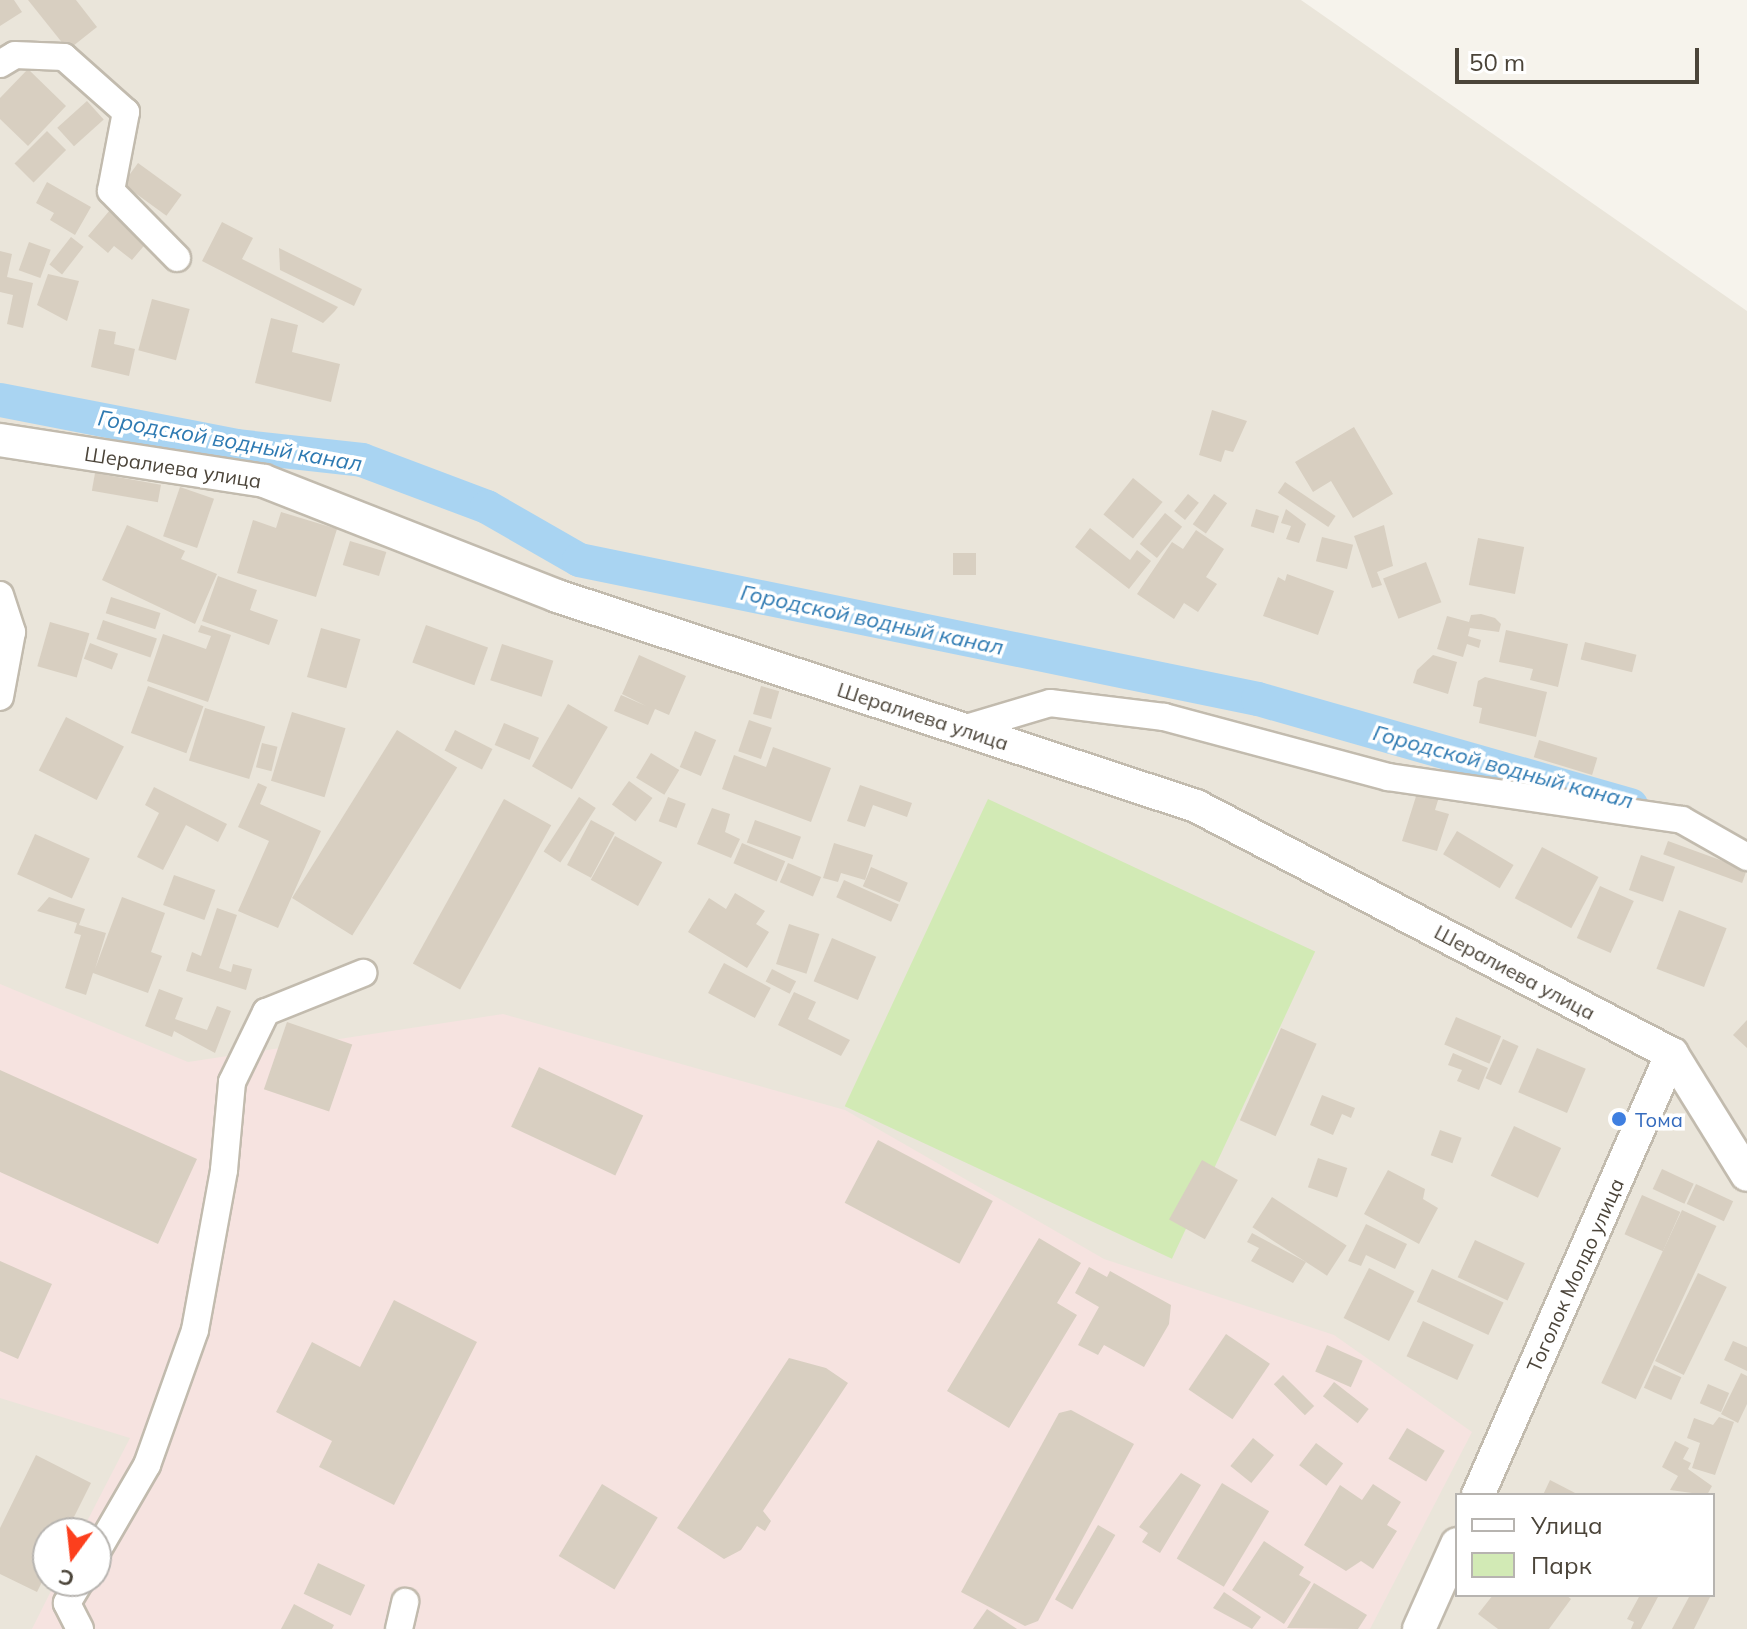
<!DOCTYPE html>
<meta charset="utf-8">
<style>
body{margin:0}
#map{position:relative;width:1747px;height:1629px;overflow:hidden;background:#f6f3ec;font-family:Mulish,sans-serif}
div>[style]{position:absolute}
.residential>*{inset:0;background:#eae5da}
.medical>*{inset:0;background:#f6e3e0}
.green>*{inset:0;background:#d2eab5;transform-origin:0 0}
.canal>*{height:34px;margin:-17px;padding:0 17px;transform-origin:17px;border-radius:17px;background:#a9d4f2}
.building>*{inset:0;background:#d8cfc1;transform-origin:0 0}
.roads{filter:drop-shadow(2px 0 #c2bbae) drop-shadow(-2px 0 #c2bbae) drop-shadow(0 2px #c2bbae) drop-shadow(0 -2px #c2bbae)}
.minor>*{height:26px;margin:-13px;padding:0 13px;transform-origin:13px;border-radius:13px;background:#fff}
.tertiary>*{height:32px;margin:-16px;padding:0 16px;transform-origin:16px;border-radius:16px;background:#fff}
.dots>*{width:22px;height:22px;translate:-50% -50%;box-sizing:border-box;border:4px solid #fff;border-radius:50%}
span{translate:-50% -50%;white-space:nowrap;text-align:center;line-height:1.15;-webkit-text-stroke:7px #fff;paint-order:stroke}
.street-label{font-size:20px;color:#4b4439}
.shop-label{font-size:20px;color:#366cbe}
.left{translate:0 -50%;text-align:left}
.water-label{font-size:22px;color:#2e7ab2;font-style:italic}
.legend{position:absolute;left:1455px;top:1493px;width:260px;height:104px;box-sizing:border-box;background:#fff;border:2px solid #b7b4b0;margin:0;padding:10px 14px;list-style:none;font-size:24px;color:#4b4439}
.legend li{display:flex;align-items:center;gap:16px;height:40px}
.legend b{width:40px;border:2px solid #b7b4b0}
.north{position:absolute;left:32px;top:1517px;width:80px;height:80px;box-sizing:border-box;background:#fff;border:2px solid #b7b4b0;border-radius:50%;rotate:195deg;font-size:22px;font-weight:700;line-height:32px;text-align:center;color:#4b4439}
.north::after{content:'';display:block;margin:auto;width:28px;height:36px;background:#fc3f1d;clip-path:polygon(50% 0,100% 100%,50% 72%,0 100%)}
.scale{position:absolute;left:1455px;top:48px;width:244px;height:36px;box-sizing:border-box;border:4px solid #4b4439;border-top:0;padding-left:10px;font-size:24px;line-height:28px;white-space:nowrap;color:#4b4439;-webkit-text-stroke:6px #fff;paint-order:stroke}
</style>
<div id="map">
<div class="residential">
<i style="clip-path:polygon(evenodd,0 0,1301px 0,1747px 311px,1747px 1629px,0 1629px,0 0,1457px 1495px,1713px 1495px,1713px 1595px,1457px 1595px,1457px 1495px,0 0,48px 1533px,96px 1533px,96px 1581px,48px 1581px,48px 1533px)"></i>
</div>
<div class="medical">
<i style="clip-path:polygon(0 984px,188px 1062px,503px 1014px,845px 1110px,1104px 1259px,1334px 1335px,1472px 1432px,1370px 1629px,32px 1629px,56px 1581px,96px 1581px,96px 1533px,81px 1533px,130px 1438px,0 1398px)"></i>
</div>
<div class="green">
<i style="left:988px;top:799px;width:361px;height:339px;rotate:25deg"></i>
</div>
<div class="canal">
<i style="left:0;top:400px;width:240px;rotate:11deg"></i>
<i style="left:236px;top:446px;width:127px;rotate:6.3deg"></i>
<i style="left:362px;top:460px;width:134px;rotate:20.6deg"></i>
<i style="left:487px;top:507px;width:106px;rotate:29.9deg"></i>
<i style="left:579px;top:560px;width:693px;rotate:11.57deg"></i>
<i style="left:1258px;top:699px;width:388px;rotate:15.9deg"></i>
</div>
<div class="building">
<i style="clip-path:polygon(0 0,14px 0,22px 12px,0 26px)"></i>
<i style="clip-path:polygon(28px 0,76px 0,97px 27px,68px 50px)"></i>
<i style="clip-path:polygon(28px 69px,66px 106px,28px 146px,0 119px,0 98px)"></i>
<i style="left:87px;top:101px;width:25px;height:40px;rotate:48deg"></i>
<i style="left:47px;top:131px;width:27px;height:46px;rotate:45deg"></i>
<i style="left:138px;top:163px;width:54px;height:26px;rotate:36deg"></i>
<i style="clip-path:polygon(47px 182px,91px 207px,75px 235px,50px 220px,54px 213px,36px 203px)"></i>
<i style="clip-path:polygon(110px 210px,148px 241px,132px 260px,114px 246px,108px 253px,88px 236px)"></i>
<i style="clip-path:polygon(222px 222px,253px 238px,242px 259px,338px 307px,335px 311px,323px 323px,202px 261px)"></i>
<i style="left:71px;top:237px;width:16px;height:35px;rotate:38deg"></i>
<i style="left:29px;top:242px;width:23px;height:30px;rotate:20deg"></i>
<i style="clip-path:polygon(279px 248px,362px 289px,354px 306px,280px 270px)"></i>
<i style="clip-path:polygon(0 251px,12px 254px,7px 277px,33px 283px,23px 328px,7px 324px,13px 295px,0 292px)"></i>
<i style="clip-path:polygon(48px 274px,79px 281px,67px 321px,37px 305px)"></i>
<i style="left:152px;top:299px;width:39px;height:53px;rotate:15deg"></i>
<i style="clip-path:polygon(271px 318px,298px 325px,292px 352px,340px 364px,331px 402px,255px 383px)"></i>
<i style="clip-path:polygon(99px 329px,116px 332px,114px 344px,135px 349px,129px 376px,91px 367px)"></i>
<i style="clip-path:polygon(1212px 410px,1247px 421px,1233px 452px,1225px 450px,1221px 462px,1199px 455px)"></i>
<i style="clip-path:polygon(1354px 427px,1393px 494px,1353px 518px,1331px 481px,1313px 492px,1295px 462px)"></i>
<i style="left:95px;top:473px;width:67px;height:18px;rotate:10deg"></i>
<i style="left:1133px;top:478px;width:38px;height:47px;rotate:39deg"></i>
<i style="left:1285px;top:482px;width:61px;height:13px;rotate:34deg"></i>
<i style="left:180px;top:487px;width:36px;height:52px;rotate:19deg"></i>
<i style="left:1188px;top:494px;width:14px;height:22px;rotate:39deg"></i>
<i style="left:1214px;top:494px;width:16px;height:37px;rotate:35deg"></i>
<i style="left:1256px;top:509px;width:24px;height:18px;rotate:17deg"></i>
<i style="clip-path:polygon(1286px 509px,1306px 524px,1299px 543px,1286px 539px,1291px 526px,1281px 523px)"></i>
<i style="clip-path:polygon(281px 512px,337px 529px,316px 597px,237px 573px,253px 520px,276px 528px)"></i>
<i style="left:1165px;top:513px;width:22px;height:40px;rotate:39deg"></i>
<i style="clip-path:polygon(127px 525px,185px 551px,181px 559px,217px 574px,195px 624px,102px 580px)"></i>
<i style="clip-path:polygon(1384px 525px,1393px 566px,1377px 572px,1382px 585px,1372px 588px,1354px 536px)"></i>
<i style="clip-path:polygon(1090px 528px,1130px 560px,1137px 550px,1151px 561px,1129px 589px,1075px 547px)"></i>
<i style="clip-path:polygon(1196px 530px,1224px 549px,1206px 577px,1217px 584px,1198px 612px,1184px 603px,1174px 619px,1137px 594px,1172px 542px,1183px 549px)"></i>
<i style="left:1322px;top:537px;width:32px;height:25px;rotate:14deg"></i>
<i style="left:1478px;top:538px;width:47px;height:48px;rotate:11deg"></i>
<i style="left:350px;top:541px;width:38px;height:25px;rotate:17deg"></i>
<i style="left:953px;top:553px;width:23px;height:22px"></i>
<i style="left:1426px;top:562px;width:43px;height:46px;rotate:69deg"></i>
<i style="clip-path:polygon(1287px 574px,1334px 591px,1318px 635px,1263px 616px,1278px 577px,1285px 581px)"></i>
<i style="clip-path:polygon(218px 576px,257px 590px,250px 610px,278px 620px,269px 645px,202px 621px)"></i>
<i style="left:111px;top:597px;width:52px;height:17px;rotate:18deg"></i>
<i style="clip-path:polygon(1481px 614px,1495px 618px,1501px 624px,1499px 632px,1470px 628px,1468px 636px,1481px 640px,1479px 648px,1467px 644px,1463px 657px,1437px 649px,1447px 616px,1469px 622px,1471px 615px)"></i>
<i style="left:103px;top:620px;width:57px;height:20px;rotate:19deg"></i>
<i style="left:50px;top:622px;width:41px;height:46px;rotate:16deg"></i>
<i style="clip-path:polygon(201px 625px,231px 635px,208px 702px,147px 681px,163px 634px,206px 649px,211px 636px,198px 632px)"></i>
<i style="left:426px;top:625px;width:66px;height:40px;rotate:20deg"></i>
<i style="left:321px;top:628px;width:41px;height:51px;rotate:16deg"></i>
<i style="clip-path:polygon(1506px 630px,1568px 644px,1558px 687px,1530px 680px,1533px 669px,1499px 662px)"></i>
<i style="left:1585px;top:642px;width:53px;height:18px;rotate:14deg"></i>
<i style="left:90px;top:643px;width:30px;height:17px;rotate:21deg"></i>
<i style="left:502px;top:644px;width:54px;height:38px;rotate:18deg"></i>
<i style="clip-path:polygon(639px 655px,686px 676px,669px 715px,655px 709px,648px 725px,614px 711px,621px 695px,646px 706px,622px 694px)"></i>
<i style="clip-path:polygon(1433px 655px,1457px 662px,1448px 694px,1413px 683px,1417px 670px)"></i>
<i style="clip-path:polygon(1485px 677px,1547px 692px,1536px 737px,1479px 723px,1482px 708px,1473px 706px,1478px 681px)"></i>
<i style="left:148px;top:686px;width:59px;height:50px;rotate:20deg"></i>
<i style="left:761px;top:686px;width:19px;height:29px;rotate:16deg"></i>
<i style="left:568px;top:704px;width:46px;height:72px;rotate:30deg"></i>
<i style="left:205px;top:708px;width:63px;height:55px;rotate:17deg"></i>
<i style="left:292px;top:712px;width:56px;height:72px;rotate:17deg"></i>
<i style="left:66px;top:717px;width:65px;height:60px;rotate:27deg"></i>
<i style="left:749px;top:720px;width:24px;height:33px;rotate:19deg"></i>
<i style="left:504px;top:723px;width:38px;height:24px;rotate:23deg"></i>
<i style="left:397px;top:730px;width:71px;height:198px;rotate:32deg"></i>
<i style="left:455px;top:730px;width:42px;height:23px;rotate:27deg"></i>
<i style="left:695px;top:731px;width:23px;height:39px;rotate:23deg"></i>
<i style="left:1539px;top:740px;width:61px;height:18px;rotate:17deg"></i>
<i style="left:262px;top:743px;width:16px;height:25px;rotate:14deg"></i>
<i style="clip-path:polygon(773px 747px,831px 768px,811px 822px,722px 789px,734px 755px,766px 767px)"></i>
<i style="left:651px;top:753px;width:33px;height:29px;rotate:31deg"></i>
<i style="left:629px;top:781px;width:29px;height:29px;rotate:36deg"></i>
<i style="clip-path:polygon(258px 783px,267px 787px,260px 804px,321px 831px,278px 928px,238px 911px,269px 841px,238px 827px)"></i>
<i style="clip-path:polygon(860px 785px,912px 803px,907px 817px,873px 805px,865px 827px,847px 821px)"></i>
<i style="clip-path:polygon(154px 787px,227px 824px,218px 842px,186px 825px,163px 870px,137px 857px,159px 813px,145px 805px)"></i>
<i style="clip-path:polygon(1418px 790px,1439px 797px,1435px 810px,1449px 814px,1437px 851px,1402px 841px)"></i>
<i style="left:579px;top:797px;width:20px;height:65px;rotate:33deg"></i>
<i style="left:668px;top:797px;width:19px;height:26px;rotate:21deg"></i>
<i style="left:504px;top:799px;width:54px;height:188px;rotate:29deg"></i>
<i style="clip-path:polygon(712px 808px,730px 814px,725px 832px,740px 839px,731px 858px,697px 844px)"></i>
<i style="left:591px;top:820px;width:27px;height:51px;rotate:28deg"></i>
<i style="left:755px;top:820px;width:49px;height:24px;rotate:20deg"></i>
<i style="left:1457px;top:831px;width:66px;height:27px;rotate:31deg"></i>
<i style="left:35px;top:834px;width:60px;height:44px;rotate:24deg"></i>
<i style="left:615px;top:836px;width:54px;height:50px;rotate:29deg"></i>
<i style="left:1668px;top:841px;width:84px;height:14px;rotate:20deg"></i>
<i style="left:742px;top:843px;width:47px;height:22px;rotate:23deg"></i>
<i style="clip-path:polygon(834px 843px,873px 855px,865px 880px,841px 873px,838px 882px,823px 878px)"></i>
<i style="left:1542px;top:847px;width:64px;height:58px;rotate:28deg"></i>
<i style="left:1641px;top:855px;width:36px;height:37px;rotate:19deg"></i>
<i style="left:788px;top:863px;width:36px;height:21px;rotate:23deg"></i>
<i style="left:871px;top:867px;width:40px;height:21px;rotate:23deg"></i>
<i style="left:174px;top:875px;width:44px;height:32px;rotate:20deg"></i>
<i style="left:844px;top:880px;width:60px;height:19px;rotate:24deg"></i>
<i style="left:1600px;top:886px;width:37px;height:57px;rotate:24deg"></i>
<i style="clip-path:polygon(735px 893px,765px 911px,756px 924px,769px 932px,747px 968px,688px 932px,709px 898px,726px 909px)"></i>
<i style="clip-path:polygon(49px 897px,85px 909px,79px 925px,106px 933px,95px 969px,122px 897px,165px 913px,151px 952px,162px 956px,148px 993px,93px 973px,86px 995px,65px 988px,81px 935px,74px 933px,77px 923px,37px 911px)"></i>
<i style="clip-path:polygon(217px 908px,237px 915px,219px 968px,231px 972px,233px 964px,252px 969px,246px 990px,186px 971px,192px 952px,201px 956px)"></i>
<i style="left:1679px;top:910px;width:51px;height:63px;rotate:21deg"></i>
<i style="left:789px;top:924px;width:32px;height:42px;rotate:18deg"></i>
<i style="left:832px;top:938px;width:48px;height:47px;rotate:23deg"></i>
<i style="left:724px;top:963px;width:53px;height:34px;rotate:28deg"></i>
<i style="left:772px;top:969px;width:27px;height:14px;rotate:27deg"></i>
<i style="clip-path:polygon(159px 989px,183px 998px,175px 1019px,207px 1030px,217px 1006px,231px 1011px,215px 1053px,174px 1031px,172px 1037px,145px 1026px)"></i>
<i style="clip-path:polygon(794px 992px,816px 1002px,808px 1019px,850px 1040px,841px 1056px,778px 1025px)"></i>
<i style="left:1456px;top:1017px;width:49px;height:30px;rotate:23deg"></i>
<i style="clip-path:polygon(1747px 1020px,1747px 1048px,1733px 1035px)"></i>
<i style="left:287px;top:1022px;width:69px;height:71px;rotate:19deg"></i>
<i style="left:1281px;top:1028px;width:39px;height:101px;rotate:24deg"></i>
<i style="left:1503px;top:1039px;width:17px;height:43px;rotate:24deg"></i>
<i style="left:1537px;top:1048px;width:53px;height:48px;rotate:23deg"></i>
<i style="clip-path:polygon(1453px 1053px,1488px 1068px,1479px 1090px,1457px 1081px,1462px 1070px,1448px 1065px)"></i>
<i style="left:539px;top:1067px;width:115px;height:66px;rotate:25deg"></i>
<i style="clip-path:polygon(0 1070px,197px 1159px,158px 1244px,0 1172px)"></i>
<i style="clip-path:polygon(1322px 1095px,1355px 1108px,1351px 1118px,1342px 1114px,1333px 1135px,1310px 1125px)"></i>
<i style="left:1514px;top:1126px;width:52px;height:55px;rotate:25deg"></i>
<i style="left:1440px;top:1130px;width:23px;height:27px;rotate:20deg"></i>
<i style="left:878px;top:1140px;width:130px;height:71px;rotate:28deg"></i>
<i style="left:1318px;top:1158px;width:31px;height:31px;rotate:19deg"></i>
<i style="left:1202px;top:1160px;width:41px;height:68px;rotate:29deg"></i>
<i style="left:1662px;top:1169px;width:35px;height:22px;rotate:25deg"></i>
<i style="clip-path:polygon(1388px 1170px,1425px 1189px,1423px 1199px,1438px 1208px,1419px 1244px,1364px 1214px)"></i>
<i style="left:1696px;top:1184px;width:41px;height:22px;rotate:25deg"></i>
<i style="left:1642px;top:1195px;width:42px;height:43px;rotate:24deg"></i>
<i style="left:1272px;top:1197px;width:89px;height:36px;rotate:33deg"></i>
<i style="left:1682px;top:1210px;width:38px;height:191px;rotate:25deg"></i>
<i style="clip-path:polygon(1366px 1224px,1407px 1244px,1395px 1269px,1366px 1255px,1361px 1266px,1348px 1261px)"></i>
<i style="clip-path:polygon(1252px 1233px,1306px 1262px,1293px 1283px,1251px 1261px,1259px 1248px,1247px 1242px)"></i>
<i style="clip-path:polygon(1039px 1238px,1081px 1263px,1057px 1303px,1077px 1315px,1009px 1428px,947px 1391px)"></i>
<i style="left:1475px;top:1240px;width:55px;height:41px;rotate:25deg"></i>
<i style="clip-path:polygon(0 1261px,52px 1284px,18px 1359px,0 1351px)"></i>
<i style="clip-path:polygon(1089px 1267px,1107px 1277px,1110px 1271px,1171px 1305px,1169px 1324px,1144px 1367px,1104px 1345px,1098px 1355px,1078px 1345px,1099px 1307px,1075px 1293px)"></i>
<i style="left:1369px;top:1268px;width:51px;height:56px;rotate:27deg"></i>
<i style="left:1432px;top:1269px;width:79px;height:36px;rotate:25deg"></i>
<i style="left:1698px;top:1273px;width:32px;height:98px;rotate:26deg"></i>
<i style="clip-path:polygon(394px 1300px,477px 1342px,394px 1505px,319px 1467px,332px 1441px,276px 1412px,312px 1342px,360px 1367px)"></i>
<i style="left:1423px;top:1321px;width:56px;height:39px;rotate:25deg"></i>
<i style="left:1226px;top:1334px;width:53px;height:67px;rotate:34deg"></i>
<i style="clip-path:polygon(1733px 1341px,1747px 1347px,1747px 1371px,1724px 1360px)"></i>
<i style="left:1327px;top:1345px;width:39px;height:29px;rotate:24deg"></i>
<i style="clip-path:polygon(789px 1358px,826px 1368px,848px 1383px,763px 1511px,771px 1521px,765px 1531px,757px 1526px,741px 1550px,724px 1559px,677px 1528px)"></i>
<i style="left:1654px;top:1365px;width:30px;height:25px;rotate:24deg"></i>
<i style="clip-path:polygon(1741px 1373px,1747px 1376px,1747px 1404px,1738px 1423px,1721px 1414px)"></i>
<i style="left:1283px;top:1375px;width:44px;height:13px;rotate:45deg"></i>
<i style="left:1334px;top:1382px;width:44px;height:18px;rotate:38deg"></i>
<i style="left:1708px;top:1384px;width:23px;height:21px;rotate:23deg"></i>
<i style="clip-path:polygon(1071px 1410px,1134px 1444px,1038px 1621px,1025px 1626px,961px 1592px,1059px 1413px)"></i>
<i style="clip-path:polygon(1719px 1417px,1734px 1422px,1715px 1475px,1692px 1468px,1700px 1443px,1687px 1438px,1694px 1418px,1713px 1425px)"></i>
<i style="left:1407px;top:1428px;width:44px;height:36px;rotate:31deg"></i>
<i style="left:1253px;top:1438px;width:27px;height:36px;rotate:39deg"></i>
<i style="clip-path:polygon(1675px 1441px,1689px 1448px,1683px 1459px,1691px 1463px,1688px 1469px,1712px 1486px,1707px 1495px,1670px 1490px,1678px 1476px,1662px 1467px)"></i>
<i style="left:1316px;top:1443px;width:34px;height:28px;rotate:37deg"></i>
<i style="clip-path:polygon(36px 1455px,91px 1483px,66px 1533px,48px 1533px,48px 1570px,37px 1592px,0 1574px,0 1528px)"></i>
<i style="clip-path:polygon(1181px 1473px,1201px 1485px,1160px 1553px,1142px 1542px,1148px 1533px,1139px 1527px)"></i>
<i style="clip-path:polygon(1550px 1480px,1579px 1495px,1543px 1495px)"></i>
<i style="left:1222px;top:1483px;width:55px;height:88px;rotate:31deg"></i>
<i style="left:602px;top:1484px;width:65px;height:84px;rotate:31deg"></i>
<i style="clip-path:polygon(1373px 1484px,1401px 1502px,1387px 1525px,1397px 1531px,1373px 1569px,1361px 1561px,1346px 1571px,1304px 1545px,1340px 1485px,1362px 1500px)"></i>
<i style="left:1098px;top:1525px;width:20px;height:86px;rotate:30deg"></i>
<i style="clip-path:polygon(1264px 1541px,1304px 1567px,1299px 1575px,1311px 1582px,1284px 1624px,1232px 1590px)"></i>
<i style="left:318px;top:1563px;width:52px;height:34px;rotate:25deg"></i>
<i style="clip-path:polygon(1314px 1583px,1367px 1615px,1358px 1629px,1287px 1628px)"></i>
<i style="clip-path:polygon(1224px 1592px,1261px 1617px,1252px 1629px,1213px 1608px)"></i>
<i style="clip-path:polygon(1493px 1595px,1566px 1595px,1571px 1599px,1549px 1629px,1498px 1629px,1478px 1614px)"></i>
<i style="clip-path:polygon(1640px 1595px,1659px 1595px,1641px 1629px,1631px 1629px,1634px 1622px,1627px 1619px)"></i>
<i style="clip-path:polygon(1690px 1595px,1711px 1595px,1694px 1629px,1672px 1629px)"></i>
<i style="clip-path:polygon(294px 1604px,334px 1625px,332px 1629px,281px 1629px)"></i>
<i style="clip-path:polygon(987px 1609px,1017px 1629px,973px 1629px)"></i>
</div>
<div class="roads">
<div class="minor">
<i style="left:0;top:64px;width:17px;rotate:-31deg"></i>
<i style="left:15px;top:55px;width:49px;rotate:2.3deg"></i>
<i style="left:64px;top:57px;width:83px;rotate:41.6deg"></i>
<i style="left:126px;top:112px;width:80px;rotate:100.8deg"></i>
<i style="left:111px;top:191px;width:94px;rotate:45.4deg"></i>
<i style="left:0;top:595px;width:39px;rotate:72deg"></i>
<i style="left:12px;top:632px;width:66px;rotate:100.5deg"></i>
<i style="left:963px;top:729px;width:91px;rotate:-16.6deg"></i>
<i style="left:1050px;top:703px;width:115px;rotate:7deg"></i>
<i style="left:1164px;top:717px;width:232px;rotate:15deg"></i>
<i style="left:1388px;top:777px;width:297px;rotate:8.3deg"></i>
<i style="left:1682px;top:820px;width:75px;rotate:29.6deg"></i>
<i style="left:96px;top:1553px;width:102px;rotate:-59.9deg"></i>
<i style="left:147px;top:1465px;width:143px;rotate:-70.4deg"></i>
<i style="left:195px;top:1330px;width:163px;rotate:-79.7deg"></i>
<i style="left:224px;top:1170px;width:88px;rotate:-84.8deg"></i>
<i style="left:232px;top:1082px;width:78px;rotate:-64.1deg"></i>
<i style="left:266px;top:1012px;width:105px;rotate:-21.9deg"></i>
<i style="left:80px;top:1629px;width:29px;rotate:-117deg"></i>
<i style="left:67px;top:1603px;width:26px;rotate:-59deg"></i>
<i style="left:399px;top:1629px;width:28px;rotate:-77deg"></i>
</div>
<div class="tertiary">
<i style="left:0;top:440px;width:267px;rotate:8.8deg"></i>
<i style="left:264px;top:481px;width:315px;rotate:21.4deg"></i>
<i style="left:557px;top:596px;width:673px;rotate:18.19deg"></i>
<i style="left:1196px;top:806px;width:537px;rotate:27.52deg"></i>
<i style="left:1672px;top:1054px;width:142px;rotate:58.2deg"></i>
<i style="left:1478px;top:1495px;width:482px;rotate:-66.3deg"></i>
<i style="left:1419px;top:1629px;width:93px;rotate:-65.9deg"></i>
</div>
</div>
<div class="dots">
<i style="left:1619px;top:1119px;background:#3f7fe0"></i>
</div>
<div class="street-label">
<span style="left:173px;top:467px;rotate:9deg">Шералиева улица</span>
<span style="left:923px;top:716px;rotate:18deg">Шералиева улица</span>
<span style="left:1515px;top:972px;rotate:28deg">Шералиева улица</span>
<span style="left:1575px;top:1275px;rotate:-66deg">Тоголок Молдо улица</span>
</div>
<div class="shop-label">
<span class="left" style="left:1635px;top:1119px">Тома</span>
</div>
<div class="water-label">
<span style="left:230px;top:441px;rotate:10deg">Городской водный канал</span>
<span style="left:872px;top:620px;rotate:12deg">Городской водный канал</span>
<span style="left:1503px;top:767px;rotate:15deg">Городской водный канал</span>
</div>
<ul class="legend">
<li><b style="height:10px;background:#fff"></b>Улица</li>
<li><b style="height:22px;background:#d2eab5"></b>Парк</li>
</ul>
<div class="north">С</div>
<div class="scale">50 m</div>
</div>
